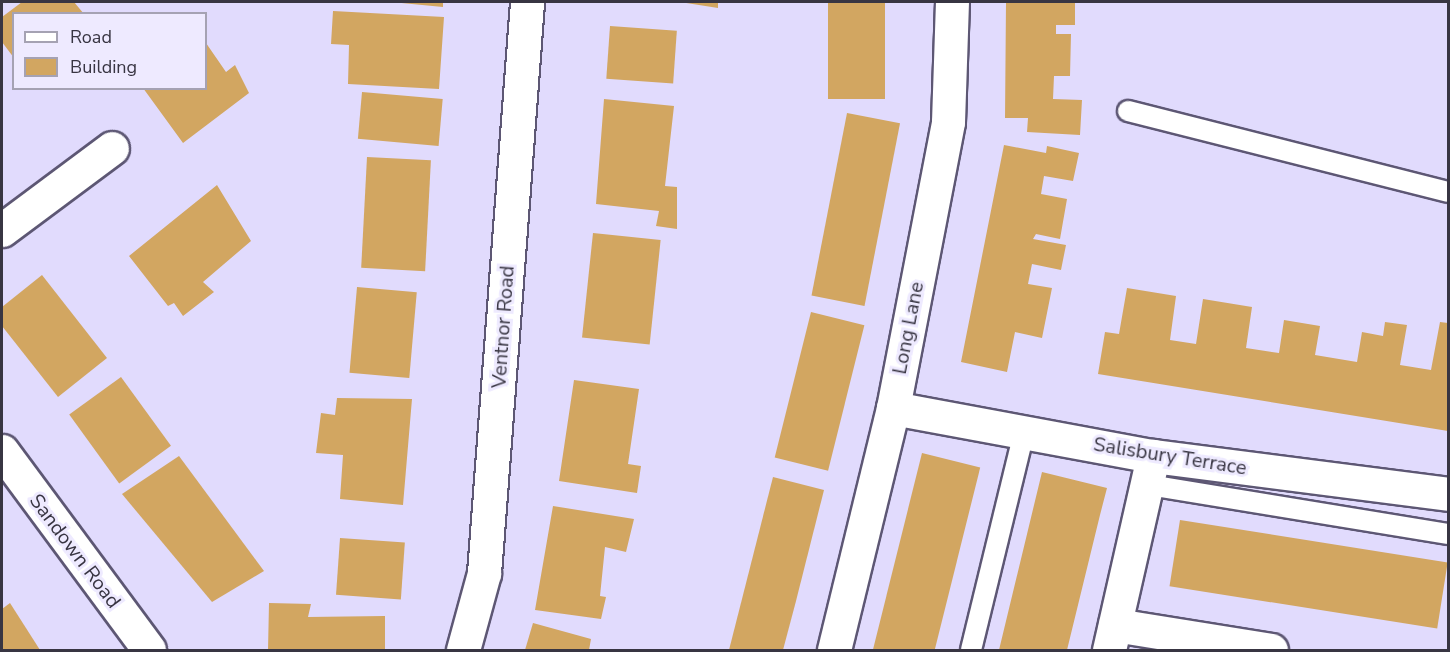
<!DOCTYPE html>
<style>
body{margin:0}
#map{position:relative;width:1450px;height:652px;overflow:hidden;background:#e1dbfd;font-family:"Nunito Sans",sans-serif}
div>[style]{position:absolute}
.building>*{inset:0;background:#d2a661;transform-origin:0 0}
.roads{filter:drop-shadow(2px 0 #5d5774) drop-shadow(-2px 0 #5d5774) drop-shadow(0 2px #5d5774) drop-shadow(0 -2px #5d5774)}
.service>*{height:20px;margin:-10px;padding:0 10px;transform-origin:10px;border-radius:10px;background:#fff}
.minor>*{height:33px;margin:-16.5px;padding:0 16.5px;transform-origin:16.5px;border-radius:16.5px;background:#fff}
span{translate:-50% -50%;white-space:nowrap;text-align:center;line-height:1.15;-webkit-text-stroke:6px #eeeaff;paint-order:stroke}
.street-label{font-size:20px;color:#383542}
.frame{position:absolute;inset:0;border:3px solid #383542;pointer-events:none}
.legend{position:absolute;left:12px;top:12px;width:195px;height:78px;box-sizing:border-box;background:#eeeaff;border:2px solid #a5a2b3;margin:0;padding:8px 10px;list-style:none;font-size:18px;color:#383542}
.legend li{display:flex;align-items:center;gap:12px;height:30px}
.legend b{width:30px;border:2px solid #a5a2b3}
</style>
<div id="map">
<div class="building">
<i style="clip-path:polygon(22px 2px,74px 2px,84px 14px,14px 14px,14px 58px,2px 42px,2px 17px)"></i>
<i style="clip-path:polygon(391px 2px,443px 2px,443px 7px)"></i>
<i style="clip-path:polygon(680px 2px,718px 2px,718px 8px)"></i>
<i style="left:828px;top:2px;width:57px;height:97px"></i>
<i style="clip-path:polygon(1006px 2px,1075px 2px,1075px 25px,1056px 25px,1056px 34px,1071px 34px,1070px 76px,1054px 76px,1053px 99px,1082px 100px,1080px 135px,1027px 132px,1028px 118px,1005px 118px)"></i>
<i style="clip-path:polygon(333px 11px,444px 17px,439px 89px,348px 84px,349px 45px,331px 44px)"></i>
<i style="left:610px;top:26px;width:67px;height:53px;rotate:4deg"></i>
<i style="clip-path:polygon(206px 43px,226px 72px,235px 65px,249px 93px,183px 143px,143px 88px,206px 88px)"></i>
<i style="left:362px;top:92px;width:81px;height:47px;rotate:5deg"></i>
<i style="clip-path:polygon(604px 99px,674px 106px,665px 186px,677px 187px,677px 229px,656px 226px,659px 211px,596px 204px)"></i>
<i style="left:847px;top:113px;width:54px;height:186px;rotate:11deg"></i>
<i style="clip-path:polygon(1004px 145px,1046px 153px,1047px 146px,1079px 153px,1073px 181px,1044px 176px,1041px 194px,1067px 199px,1060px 239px,1036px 234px,1033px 239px,1066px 245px,1061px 270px,1032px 264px,1028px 284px,1052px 288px,1042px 338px,1015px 332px,1007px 372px,961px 362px)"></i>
<i style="left:367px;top:157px;width:64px;height:111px;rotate:3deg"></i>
<i style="clip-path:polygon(217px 185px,251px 241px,203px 282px,214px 292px,183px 316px,174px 303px,168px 306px,129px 256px)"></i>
<i style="left:593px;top:233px;width:68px;height:105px;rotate:6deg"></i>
<i style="clip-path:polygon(42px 275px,107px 358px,58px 397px,2px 326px,2px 307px)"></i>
<i style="left:357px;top:287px;width:60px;height:86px;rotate:5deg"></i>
<i style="clip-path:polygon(1127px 288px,1176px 296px,1170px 340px,1196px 344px,1203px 299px,1252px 307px,1246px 348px,1279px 353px,1284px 320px,1320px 326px,1315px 355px,1357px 362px,1362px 332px,1383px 336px,1385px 322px,1407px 325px,1400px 365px,1431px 370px,1440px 322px,1448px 323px,1448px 431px,1098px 374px,1105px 332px,1119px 334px)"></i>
<i style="left:811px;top:312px;width:55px;height:150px;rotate:14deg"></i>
<i style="left:121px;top:377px;width:85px;height:64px;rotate:54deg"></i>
<i style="clip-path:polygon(574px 380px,639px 389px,628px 464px,641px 466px,637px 493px,559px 481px)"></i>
<i style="clip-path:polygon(337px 398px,412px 399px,403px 505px,340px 499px,343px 455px,316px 453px,321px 413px,335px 415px)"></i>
<i style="left:922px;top:453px;width:60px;height:203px;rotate:14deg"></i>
<i style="clip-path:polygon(179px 456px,264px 571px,212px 602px,122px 494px)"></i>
<i style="clip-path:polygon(1042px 472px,1107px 488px,1100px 515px,1067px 650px,999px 650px)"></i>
<i style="clip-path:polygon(773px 477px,824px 490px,796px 601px,783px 650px,729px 650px)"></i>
<i style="clip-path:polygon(553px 506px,634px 519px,626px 552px,605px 547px,600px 596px,606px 597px,601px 619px,535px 610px)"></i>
<i style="left:1180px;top:520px;width:271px;height:67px;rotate:9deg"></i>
<i style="left:340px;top:538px;width:65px;height:57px;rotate:4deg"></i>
<i style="clip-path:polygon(10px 603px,40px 650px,2px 650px,2px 609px)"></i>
<i style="clip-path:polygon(269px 603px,311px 604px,308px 617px,385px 616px,385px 650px,268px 650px)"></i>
<i style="clip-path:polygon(533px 623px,591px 639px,589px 650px,525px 650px)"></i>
</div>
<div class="roads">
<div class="service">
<i style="left:1128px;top:111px;width:330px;rotate:14.2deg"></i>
<i style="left:1149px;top:485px;width:303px;rotate:9.3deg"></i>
<i style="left:971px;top:650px;width:224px;rotate:-76.3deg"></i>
</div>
<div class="minor">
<i style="left:2px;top:230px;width:137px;rotate:-36.7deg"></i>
<i style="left:893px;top:408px;width:264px;rotate:10.5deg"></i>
<i style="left:1153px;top:456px;width:297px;rotate:7.3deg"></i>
<i style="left:2px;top:451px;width:247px;rotate:53.5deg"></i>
<i style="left:1115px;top:625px;width:158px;rotate:9.1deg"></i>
<i style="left:463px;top:650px;width:80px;rotate:-74.7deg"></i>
<i style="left:484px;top:573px;width:573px;rotate:-85.69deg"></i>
<i style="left:834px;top:650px;width:249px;rotate:-76.3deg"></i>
<i style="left:893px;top:408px;width:291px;rotate:-79.1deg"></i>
<i style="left:948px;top:122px;width:120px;rotate:-88.1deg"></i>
<i style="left:1109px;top:650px;width:199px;rotate:-77.2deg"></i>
</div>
</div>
<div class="street-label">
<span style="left:503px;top:327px;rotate:-86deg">Ventnor Road</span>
<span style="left:908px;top:328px;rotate:-79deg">Long Lane</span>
<span style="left:1170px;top:456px;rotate:9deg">Salisbury Terrace</span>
<span style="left:75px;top:551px;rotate:53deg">Sandown Road</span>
</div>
<div class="frame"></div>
<ul class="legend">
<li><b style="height:8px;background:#fff"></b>Road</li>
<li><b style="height:16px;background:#d2a661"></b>Building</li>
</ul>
</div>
